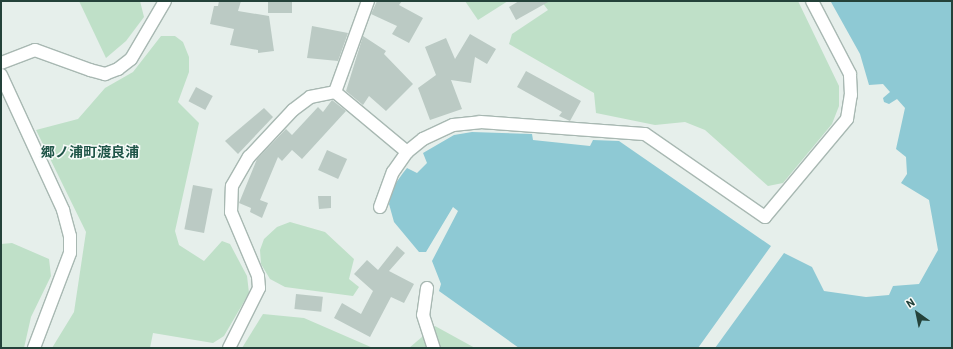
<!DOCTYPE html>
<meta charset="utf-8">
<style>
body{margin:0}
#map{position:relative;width:953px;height:349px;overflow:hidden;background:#e6efeb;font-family:Barlow,"Noto Sans JP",sans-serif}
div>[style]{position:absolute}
.green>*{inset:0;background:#bfe0c8}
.water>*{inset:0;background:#8ec9d4}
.building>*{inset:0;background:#bbcac4;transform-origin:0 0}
.roads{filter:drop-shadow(1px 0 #a8b8b2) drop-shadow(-1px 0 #a8b8b2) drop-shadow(0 1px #a8b8b2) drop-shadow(0 -1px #a8b8b2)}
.minor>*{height:12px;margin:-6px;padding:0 6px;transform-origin:6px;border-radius:6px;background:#fff}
span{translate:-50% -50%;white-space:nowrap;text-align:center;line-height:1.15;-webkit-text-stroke:3px #f7fbf9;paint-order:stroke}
.quarter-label{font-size:14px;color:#1f5548;font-weight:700}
.frame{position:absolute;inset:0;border:2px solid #24423a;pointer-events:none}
.north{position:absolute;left:897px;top:293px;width:40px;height:40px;-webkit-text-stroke:3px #f7fbf9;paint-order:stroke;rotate:327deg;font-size:11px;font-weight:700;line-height:16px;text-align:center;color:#24423a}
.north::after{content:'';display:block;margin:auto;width:14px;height:18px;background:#24423a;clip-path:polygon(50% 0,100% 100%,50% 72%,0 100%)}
</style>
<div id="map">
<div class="green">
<i style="clip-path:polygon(79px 1px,140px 1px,144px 17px,126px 41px,106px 58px)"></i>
<i style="clip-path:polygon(465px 1px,508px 1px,478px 20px)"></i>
<i style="clip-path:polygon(541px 1px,798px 1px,839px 86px,839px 106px,832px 124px,783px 183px,768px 186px,705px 130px,685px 122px,655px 125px,596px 113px,594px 93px,509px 44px,512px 34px,548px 10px)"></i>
<i style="clip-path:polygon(161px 36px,175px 36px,183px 42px,189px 57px,189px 72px,178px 102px,199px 123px,175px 231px,179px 245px,204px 261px,222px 241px,230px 244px,247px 276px,249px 293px,224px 336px,213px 343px,153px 333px,150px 348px,52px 348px,74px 312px,86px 232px,36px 130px,78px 119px,105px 88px,133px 72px)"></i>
<i style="clip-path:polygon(290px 222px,325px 232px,354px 259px,349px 279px,359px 287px,353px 296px,285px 287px,270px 279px,261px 264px,260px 250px,264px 239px,277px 227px)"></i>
<i style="clip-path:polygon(12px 243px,49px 259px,51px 276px,31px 317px,24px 348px,1px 348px,1px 244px)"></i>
<i style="clip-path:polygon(263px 314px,304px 318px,373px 348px,242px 348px)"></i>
<i style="clip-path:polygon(435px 326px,475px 348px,409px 348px)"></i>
</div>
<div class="water">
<i style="clip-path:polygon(952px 1px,952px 348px,715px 348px,784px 253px,812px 267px,824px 291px,866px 297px,889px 295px,893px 286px,919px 284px,938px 250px,929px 200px,901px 183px,907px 174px,906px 157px,896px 149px,905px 108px,897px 99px,889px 104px,884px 102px,883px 98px,890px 92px,883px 84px,869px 85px,860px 54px,831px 2px)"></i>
<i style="clip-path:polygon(472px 132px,532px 134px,533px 140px,590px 146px,593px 140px,619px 141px,771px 246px,698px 348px,519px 348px,439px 291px,441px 284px,432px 261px,458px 211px,453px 207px,426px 252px,419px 252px,394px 222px,389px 204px,393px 187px,403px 173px,407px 168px,417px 173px,427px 163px,423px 153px,454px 135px)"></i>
</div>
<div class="building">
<i style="clip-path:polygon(219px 1px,241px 1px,238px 11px,269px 16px,274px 51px,258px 53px,258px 50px,230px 45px,234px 29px,210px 24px,214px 6px,218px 6px)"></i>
<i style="left:268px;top:1px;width:24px;height:12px"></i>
<i style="clip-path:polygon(377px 1px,402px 1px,399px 5px,423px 18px,409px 43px,392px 34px,397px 26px,371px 14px)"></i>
<i style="clip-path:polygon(519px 1px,550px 1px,516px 20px,509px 7px)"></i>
<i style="clip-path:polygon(312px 26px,348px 33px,338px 61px,307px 58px)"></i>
<i style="clip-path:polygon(470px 34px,496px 49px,487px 64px,475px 57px,471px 83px,451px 80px,462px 109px,430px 120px,418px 88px,436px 75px,425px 47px,446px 38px,455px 59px)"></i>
<i style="clip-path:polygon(363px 36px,386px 51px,384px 54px,413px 84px,386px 111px,369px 96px,363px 105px,346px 91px)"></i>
<i style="clip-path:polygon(526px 71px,581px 101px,570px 121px,559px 116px,562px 112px,517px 87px)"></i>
<i style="left:196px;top:87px;width:19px;height:16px;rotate:28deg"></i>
<i style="clip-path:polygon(332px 100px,346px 111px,302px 159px,292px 150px,282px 161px,278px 157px,260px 200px,268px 203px,262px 218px,250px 212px,251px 208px,239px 203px,257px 159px,286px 129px,292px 135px,318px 107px,323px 112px)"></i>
<i style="clip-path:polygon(264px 108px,273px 117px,238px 154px,225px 141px)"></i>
<i style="left:327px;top:150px;width:22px;height:22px;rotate:24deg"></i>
<i style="left:193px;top:185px;width:20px;height:45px;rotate:11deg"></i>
<i style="clip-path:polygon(318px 196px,331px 196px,331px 208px,319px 209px)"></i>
<i style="clip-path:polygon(397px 246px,405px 253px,389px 271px,414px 284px,404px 303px,391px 297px,370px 337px,334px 318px,342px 303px,361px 314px,373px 291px,354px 274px,367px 260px,378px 270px)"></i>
<i style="left:296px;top:294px;width:27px;height:15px;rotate:6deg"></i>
</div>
<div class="roads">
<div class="minor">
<i style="left:1px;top:63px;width:36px;rotate:-21deg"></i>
<i style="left:35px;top:50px;width:59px;rotate:20deg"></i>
<i style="left:90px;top:70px;width:16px;rotate:15deg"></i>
<i style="left:105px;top:74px;width:14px;rotate:-21deg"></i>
<i style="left:118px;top:69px;width:16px;rotate:-38deg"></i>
<i style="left:131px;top:59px;width:67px;rotate:-59.6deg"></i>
<i style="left:1px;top:75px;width:149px;rotate:65.3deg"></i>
<i style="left:63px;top:210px;width:27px;rotate:75deg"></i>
<i style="left:70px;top:236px;width:17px;rotate:90deg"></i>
<i style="left:70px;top:253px;width:102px;rotate:110.8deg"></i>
<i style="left:335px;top:92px;width:94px;rotate:39.8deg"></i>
<i style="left:380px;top:207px;width:37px;rotate:-70deg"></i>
<i style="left:393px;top:172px;width:24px;rotate:-55deg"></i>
<i style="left:407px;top:152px;width:21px;rotate:-39deg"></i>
<i style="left:423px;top:139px;width:33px;rotate:-25deg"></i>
<i style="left:453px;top:125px;width:27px;rotate:-6deg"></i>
<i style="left:480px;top:122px;width:165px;rotate:4.2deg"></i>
<i style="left:645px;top:134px;width:146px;rotate:34.7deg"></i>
<i style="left:765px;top:217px;width:128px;rotate:-50.1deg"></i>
<i style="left:847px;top:119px;width:24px;rotate:-81deg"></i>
<i style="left:851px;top:95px;width:21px;rotate:-93deg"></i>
<i style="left:850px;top:74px;width:82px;rotate:-117.5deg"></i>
<i style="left:427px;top:288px;width:27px;rotate:98deg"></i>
<i style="left:423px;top:315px;width:35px;rotate:72deg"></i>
<i style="left:229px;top:348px;width:67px;rotate:-63.4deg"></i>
<i style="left:259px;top:288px;width:12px;rotate:-95deg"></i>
<i style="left:258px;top:276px;width:69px;rotate:-112.9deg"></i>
<i style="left:231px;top:212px;width:26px;rotate:-88deg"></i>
<i style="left:232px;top:186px;width:34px;rotate:-60deg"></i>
<i style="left:249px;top:157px;width:64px;rotate:-46.9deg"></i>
<i style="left:293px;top:110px;width:21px;rotate:-37deg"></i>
<i style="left:310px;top:97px;width:25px;rotate:-11deg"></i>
<i style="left:335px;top:92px;width:97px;rotate:-70.1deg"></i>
</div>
</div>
<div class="quarter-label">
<span style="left:90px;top:152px">郷ノ浦町渡良浦</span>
</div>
<div class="frame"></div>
<div class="north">N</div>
</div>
